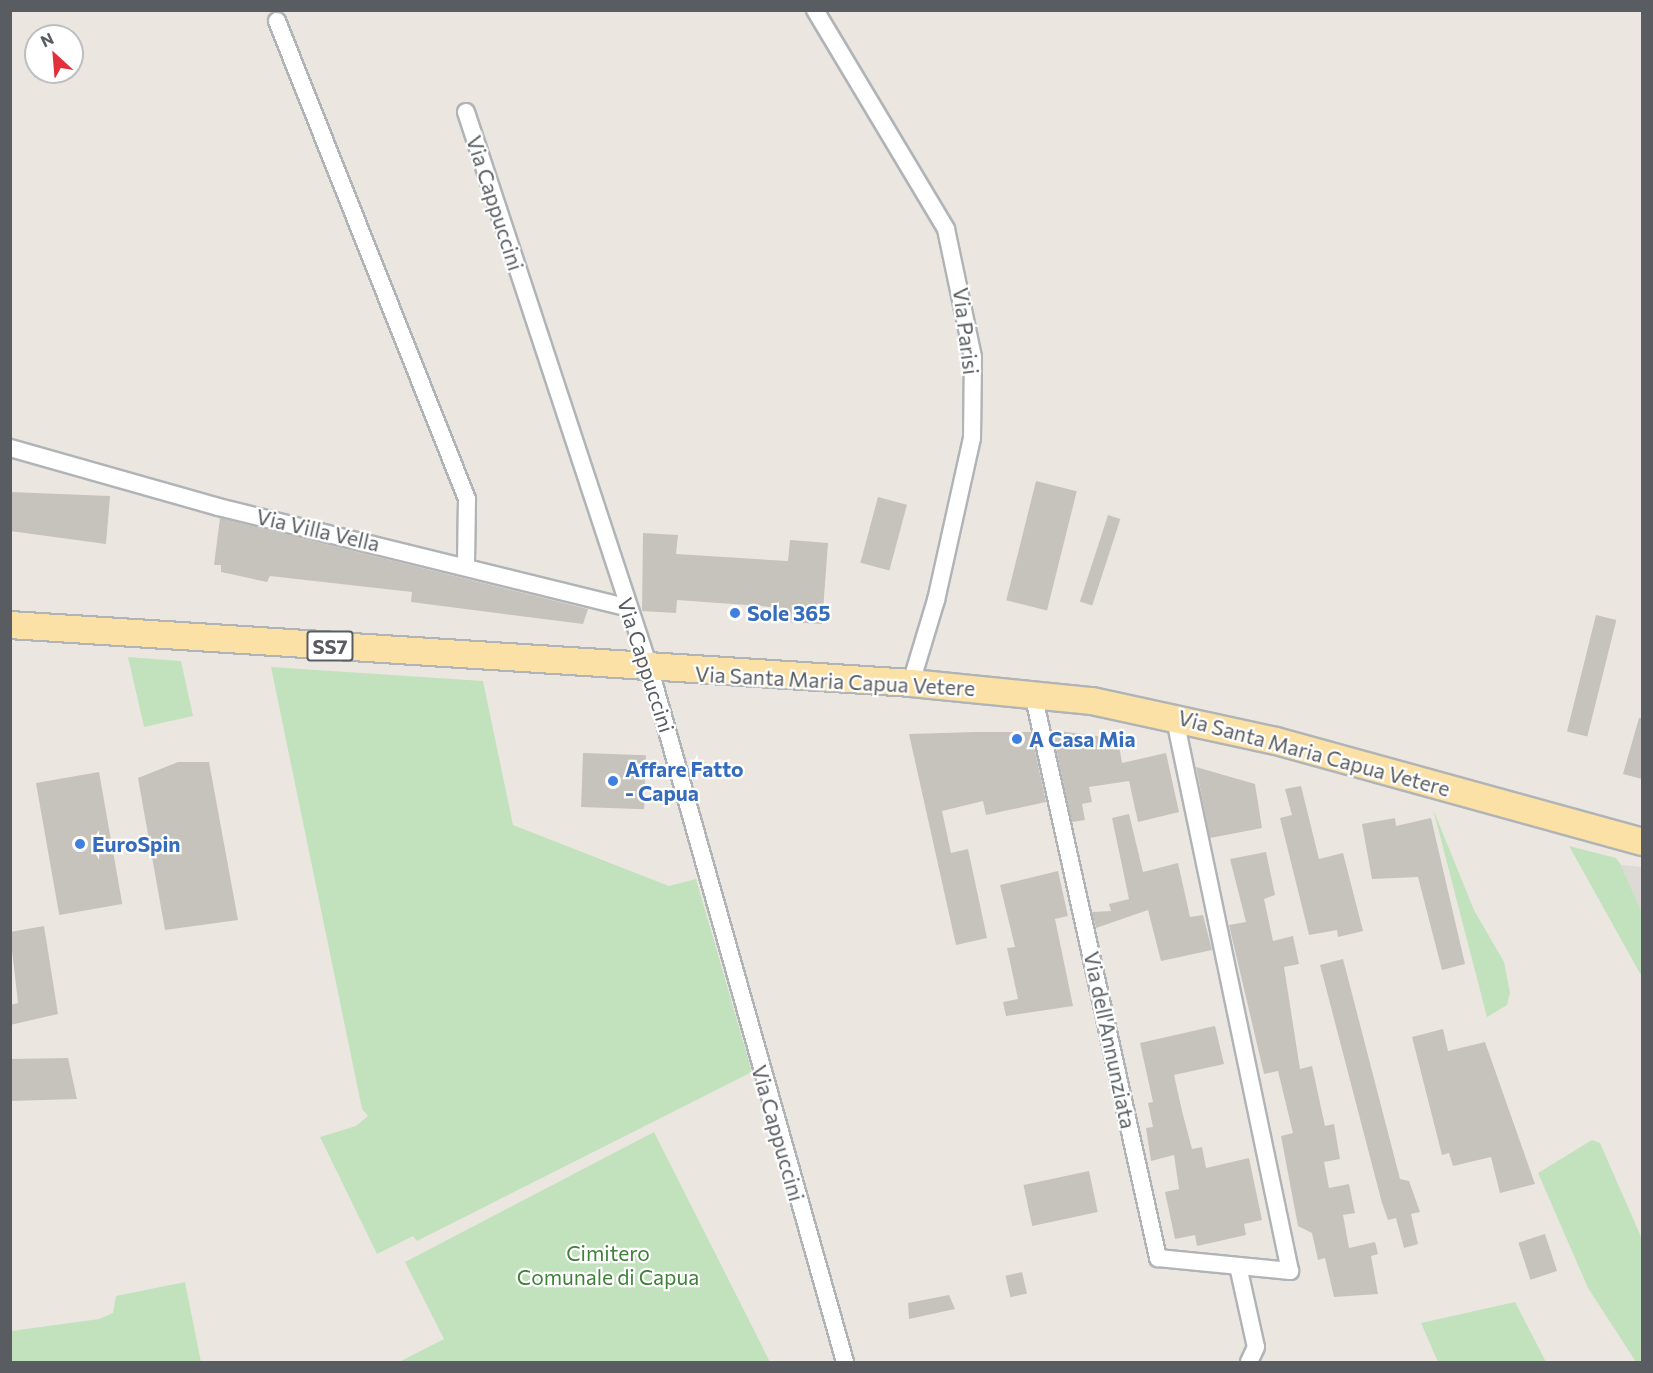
<!DOCTYPE html>
<style>
body{margin:0}
#map{position:relative;width:1653px;height:1373px;overflow:hidden;background:#ebe7e0;font-family:Commissioner,sans-serif}
div>[style]{position:absolute}
.industrial>*{inset:0;background:#ddd9d5}
.green>*{inset:0;background:#c2e2bd}
.building>*{inset:0;background:#c6c2bc;transform-origin:0 0}
.roads{filter:drop-shadow(2px 0 #b1b4b7) drop-shadow(-2px 0 #b1b4b7) drop-shadow(0 2px #b1b4b7) drop-shadow(0 -2px #b1b4b7)}
.street>*{height:16px;margin:-8px;padding:0 8px;transform-origin:8px;border-radius:8px;background:#fff}
.primary>*{height:26px;margin:-13px;padding:0 13px;transform-origin:13px;border-radius:13px;background:#fbe1a5}
.dots>*{width:16px;height:16px;translate:-50% -50%;box-sizing:border-box;border:3px solid #fff;border-radius:50%}
span{translate:-50% -50%;white-space:nowrap;text-align:center;line-height:1.15;-webkit-text-stroke:4.5px #fff;paint-order:stroke}
.shield-label span{padding:2px 4px;background:#fff;border:2px solid;border-radius:4px;-webkit-text-stroke-width:0}
.shield-label{font-size:20px;color:#595d61;font-weight:700}
.street-label{font-size:21px;color:#595d61}
.shop-label{font-size:21px;color:#366cbe;font-weight:700}
.left{translate:0 -50%;text-align:left}
.park-label{font-size:21px;color:#3e8137}
.frame{position:absolute;inset:0;border:12px solid #595d61;pointer-events:none}
.north{position:absolute;left:24px;top:24px;width:60px;height:60px;box-sizing:border-box;background:#fff;border:2px solid #bdbec0;border-radius:50%;rotate:334deg;font-size:16px;font-weight:700;line-height:24px;text-align:center;color:#595d61}
.north::after{content:'';display:block;margin:auto;width:21px;height:27px;background:#e1303b;clip-path:polygon(50% 0,100% 100%,50% 72%,0 100%)}
</style>
<div id="map">
<div class="industrial">
<i style="clip-path:polygon(1621px 865px,1642px 867px,1642px 913px)"></i>
</div>
<div class="green">
<i style="clip-path:polygon(128px 657px,181px 661px,193px 716px,144px 727px)"></i>
<i style="clip-path:polygon(271px 667px,483px 681px,513px 825px,669px 886px,696px 879px,752px 1072px,417px 1241px,413px 1236px,377px 1254px,320px 1137px,356px 1126px,368px 1116px,362px 1109px)"></i>
<i style="clip-path:polygon(1433px 809px,1474px 910px,1504px 962px,1510px 993px,1507px 1005px,1487px 1017px)"></i>
<i style="clip-path:polygon(1569px 846px,1616px 858px,1621px 865px,1642px 913px,1642px 977px)"></i>
<i style="clip-path:polygon(654px 1132px,770px 1362px,399px 1362px,444px 1339px,405px 1262px)"></i>
<i style="clip-path:polygon(1592px 1140px,1600px 1143px,1642px 1239px,1642px 1362px,1636px 1362px,1588px 1288px,1538px 1173px)"></i>
<i style="clip-path:polygon(185px 1282px,201px 1362px,11px 1362px,11px 1331px,99px 1319px,113px 1313px,116px 1296px)"></i>
<i style="clip-path:polygon(1515px 1302px,1546px 1362px,1438px 1362px,1421px 1323px)"></i>
</div>
<div class="building">
<i style="left:1036px;top:481px;width:42px;height:123px;rotate:14deg"></i>
<i style="clip-path:polygon(10px 492px,110px 496px,106px 544px,10px 531px)"></i>
<i style="left:878px;top:497px;width:30px;height:68px;rotate:15deg"></i>
<i style="left:1108px;top:515px;width:13px;height:91px;rotate:18deg"></i>
<i style="clip-path:polygon(220px 518px,588px 609px,583px 624px,411px 602px,412px 592px,270px 576px,267px 582px,221px 572px,221px 565px,214px 565px)"></i>
<i style="clip-path:polygon(643px 533px,678px 535px,676px 554px,788px 561px,790px 540px,828px 543px,822px 624px,786px 622px,787px 608px,677px 600px,676px 613px,642px 611px)"></i>
<i style="left:1596px;top:615px;width:21px;height:120px;rotate:14deg"></i>
<i style="clip-path:polygon(1639px 718px,1642px 718px,1642px 779px,1623px 774px)"></i>
<i style="clip-path:polygon(1052px 730px,1118px 739px,1122px 763px,1166px 753px,1179px 812px,1138px 822px,1129px 781px,1089px 787px,1092px 802px,1082px 804px,1085px 820px,1072px 822px)"></i>
<i style="clip-path:polygon(976px 732px,1031px 732px,1046px 802px,986px 815px,983px 801px,942px 811px,951px 853px,968px 849px,987px 938px,956px 945px,909px 734px)"></i>
<i style="left:583px;top:753px;width:63px;height:54px;rotate:2deg"></i>
<i style="clip-path:polygon(178px 762px,209px 762px,238px 920px,165px 930px,138px 778px)"></i>
<i style="clip-path:polygon(1196px 767px,1255px 784px,1262px 828px,1210px 838px)"></i>
<i style="left:99px;top:772px;width:134px;height:64px;rotate:80deg"></i>
<i style="clip-path:polygon(1301px 786px,1319px 859px,1343px 853px,1363px 931px,1338px 937px,1337px 930px,1309px 935px,1280px 818px,1292px 815px,1285px 789px)"></i>
<i style="clip-path:polygon(1129px 814px,1143px 872px,1178px 863px,1190px 917px,1203px 915px,1212px 950px,1161px 961px,1148px 910px,1096px 928px,1092px 912px,1111px 911px,1109px 904px,1129px 899px,1112px 818px)"></i>
<i style="clip-path:polygon(1395px 818px,1396px 826px,1431px 818px,1465px 964px,1442px 970px,1418px 877px,1372px 879px,1362px 824px)"></i>
<i style="clip-path:polygon(1266px 852px,1275px 895px,1264px 899px,1273px 941px,1293px 936px,1299px 964px,1284px 967px,1300px 1069px,1312px 1066px,1325px 1126px,1334px 1124px,1340px 1159px,1324px 1162px,1329px 1188px,1349px 1184px,1355px 1213px,1343px 1215px,1349px 1248px,1375px 1242px,1378px 1254px,1371px 1256px,1378px 1294px,1334px 1297px,1325px 1258px,1318px 1260px,1312px 1233px,1298px 1226px,1281px 1136px,1293px 1133px,1278px 1071px,1264px 1074px,1229px 925px,1246px 922px,1230px 859px)"></i>
<i style="clip-path:polygon(1058px 871px,1068px 916px,1055px 919px,1073px 1006px,1006px 1016px,1003px 1002px,1018px 999px,1007px 948px,1015px 947px,1000px 885px)"></i>
<i style="clip-path:polygon(44px 926px,58px 1014px,10px 1025px,10px 1005px,18px 1003px,10px 932px)"></i>
<i style="clip-path:polygon(1343px 959px,1400px 1179px,1409px 1181px,1420px 1212px,1411px 1214px,1418px 1244px,1404px 1248px,1396px 1218px,1388px 1220px,1382px 1203px,1320px 965px)"></i>
<i style="clip-path:polygon(1215px 1026px,1224px 1064px,1174px 1075px,1182px 1111px,1192px 1149px,1202px 1147px,1206px 1168px,1249px 1158px,1262px 1220px,1244px 1224px,1246px 1235px,1197px 1246px,1195px 1235px,1175px 1239px,1165px 1192px,1179px 1189px,1174px 1155px,1151px 1161px,1146px 1128px,1153px 1127px,1148px 1103px,1153px 1102px,1140px 1043px)"></i>
<i style="clip-path:polygon(1443px 1029px,1448px 1051px,1485px 1042px,1535px 1184px,1500px 1193px,1491px 1157px,1453px 1166px,1449px 1153px,1442px 1155px,1412px 1037px)"></i>
<i style="clip-path:polygon(68px 1058px,77px 1099px,10px 1101px,10px 1059px)"></i>
<i style="left:1089px;top:1171px;width:42px;height:67px;rotate:78deg"></i>
<i style="left:1545px;top:1234px;width:39px;height:28px;rotate:72deg"></i>
<i style="left:1022px;top:1272px;width:22px;height:17px;rotate:77deg"></i>
<i style="clip-path:polygon(949px 1295px,955px 1309px,909px 1319px,908px 1303px)"></i>
</div>
<div class="roads">
<div class="street">
<i style="left:815px;top:10px;width:255px;rotate:59.1deg"></i>
<i style="left:946px;top:229px;width:131px;rotate:78.1deg"></i>
<i style="left:973px;top:357px;width:81px;rotate:90.7deg"></i>
<i style="left:972px;top:438px;width:166px;rotate:102.5deg"></i>
<i style="left:936px;top:600px;width:87px;rotate:106.8deg"></i>
<i style="left:277px;top:21px;width:514px;rotate:68.32deg"></i>
<i style="left:467px;top:499px;width:67px;rotate:90.9deg"></i>
<i style="left:466px;top:112px;width:588px;rotate:71.75deg"></i>
<i style="left:650px;top:670px;width:719px;rotate:74.26deg"></i>
<i style="left:10px;top:448px;width:216px;rotate:15.8deg"></i>
<i style="left:218px;top:507px;width:422px;rotate:13.8deg"></i>
<i style="left:1033px;top:693px;width:579px;rotate:77.52deg"></i>
<i style="left:1158px;top:1258px;width:133px;rotate:5.6deg"></i>
<i style="left:1290px;top:1271px;width:568px;rotate:-101.78deg"></i>
<i style="left:1238px;top:1266px;width:83px;rotate:77.5deg"></i>
<i style="left:1256px;top:1347px;width:17px;rotate:115deg"></i>
</div>
<div class="primary">
<i style="left:10px;top:625px;width:903px;rotate:3.68deg"></i>
<i style="left:911px;top:683px;width:182px;rotate:5.7deg"></i>
<i style="left:1092px;top:701px;width:188px;rotate:12.3deg"></i>
<i style="left:1276px;top:741px;width:380px;rotate:15.4deg"></i>
</div>
</div>
<div class="dots">
<i style="left:735px;top:613px;background:#3f7fe0"></i>
<i style="left:1017px;top:739px;background:#3f7fe0"></i>
<i style="left:613px;top:781px;background:#3f7fe0"></i>
<i style="left:80px;top:844px;background:#3f7fe0"></i>
</div>
<div class="shield-label">
<span style="left:330px;top:646px">SS7</span>
</div>
<div class="street-label">
<span style="left:495px;top:203px;rotate:72deg">Via Cappuccini</span>
<span style="left:966px;top:331px;rotate:83deg">Via Parisi</span>
<span style="left:318px;top:530px;rotate:13deg">Via Villa Vella</span>
<span style="left:646px;top:665px;rotate:72deg">Via Cappuccini</span>
<span style="left:835px;top:681px;rotate:3deg">Via Santa Maria Capua Vetere</span>
<span style="left:1314px;top:753px;rotate:15deg">Via Santa Maria Capua Vetere</span>
<span style="left:1110px;top:1040px;rotate:78deg">Via dell'Annunziata</span>
<span style="left:778px;top:1133px;rotate:74deg">Via Cappuccini</span>
</div>
<div class="shop-label">
<span class="left" style="left:747px;top:613px">Sole 365</span>
<span class="left" style="left:1029px;top:739px">A Casa Mia</span>
<span class="left" style="left:625px;top:781px">Affare Fatto<br>- Capua</span>
<span class="left" style="left:92px;top:844px">EuroSpin</span>
</div>
<div class="park-label">
<span style="left:608px;top:1265px">Cimitero<br>Comunale di Capua</span>
</div>
<div class="frame"></div>
<div class="north">N</div>
</div>
